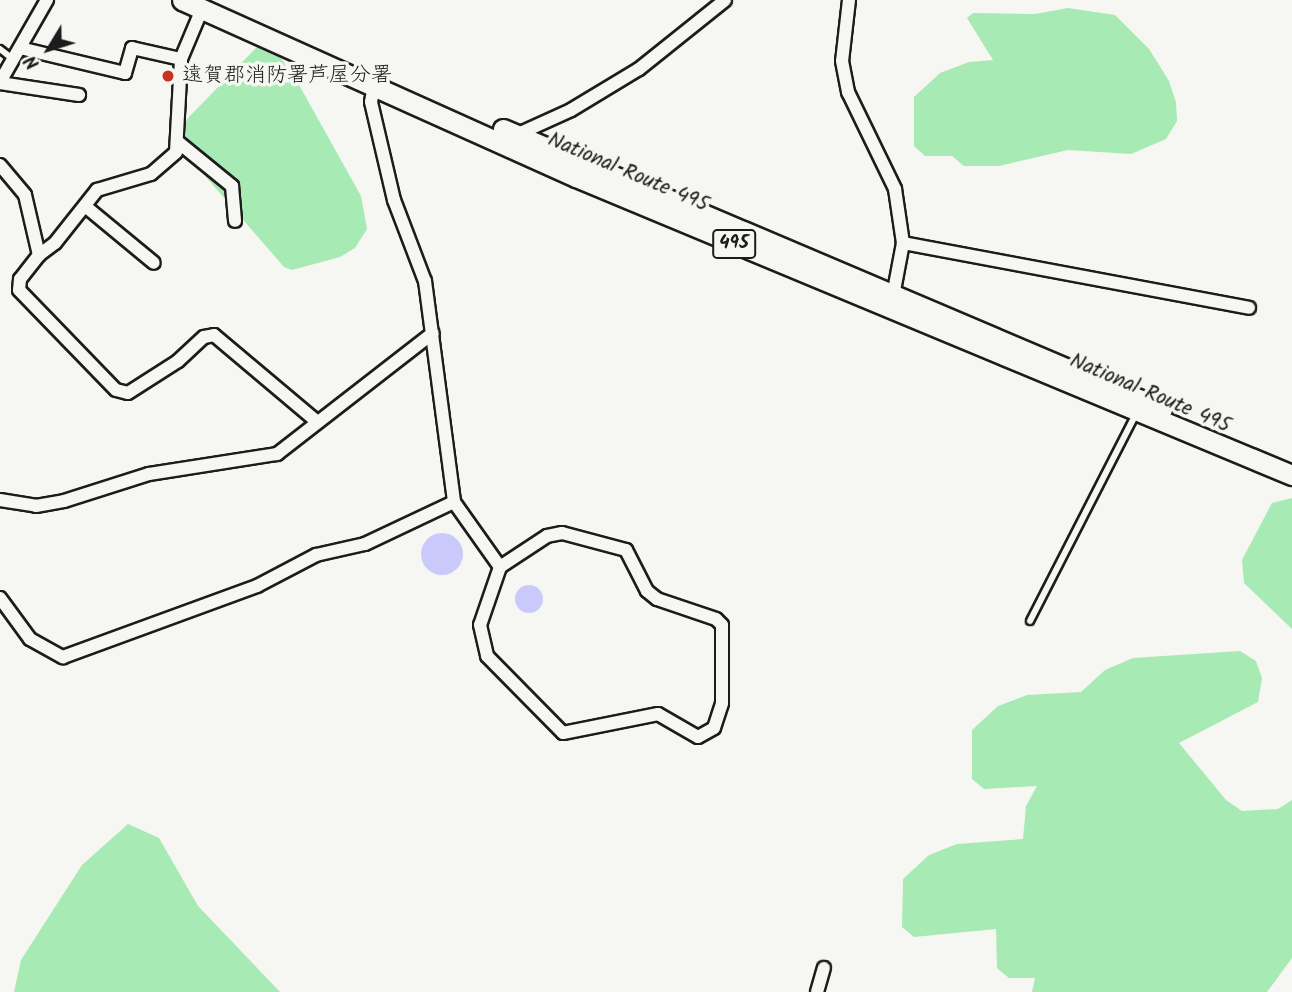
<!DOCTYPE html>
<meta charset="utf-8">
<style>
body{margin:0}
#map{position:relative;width:1292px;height:992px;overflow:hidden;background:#f6f6f2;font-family:Kalam,"Klee One",sans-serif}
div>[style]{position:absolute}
.green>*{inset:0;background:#a8eab4}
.building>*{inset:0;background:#c9c9fc}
.round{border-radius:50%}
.roads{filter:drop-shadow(2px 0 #1c1c1c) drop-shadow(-2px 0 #1c1c1c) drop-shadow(0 2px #1c1c1c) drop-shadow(0 -2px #1c1c1c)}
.service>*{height:6px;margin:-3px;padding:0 3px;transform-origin:3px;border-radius:3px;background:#f6f6f2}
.minor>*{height:12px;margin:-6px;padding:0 6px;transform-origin:6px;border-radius:6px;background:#f6f6f2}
.trunk>*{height:19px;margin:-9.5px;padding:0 9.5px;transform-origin:9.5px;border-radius:9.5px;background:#f6f6f2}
.dots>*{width:19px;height:19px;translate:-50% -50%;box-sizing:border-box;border:4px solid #f6f6f2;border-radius:50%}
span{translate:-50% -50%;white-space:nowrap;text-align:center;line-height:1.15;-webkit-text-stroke:7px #f6f6f2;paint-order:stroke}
.shield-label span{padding:2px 5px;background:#f6f6f2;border:2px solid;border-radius:5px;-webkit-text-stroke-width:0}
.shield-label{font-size:19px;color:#1c1c1c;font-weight:700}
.poi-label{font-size:21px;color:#1c1c1c}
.left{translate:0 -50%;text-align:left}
.street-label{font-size:21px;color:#1c1c1c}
.north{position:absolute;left:14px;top:14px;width:70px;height:70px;-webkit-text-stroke:5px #f6f6f2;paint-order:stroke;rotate:232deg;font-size:19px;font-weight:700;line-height:28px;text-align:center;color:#1c1c1c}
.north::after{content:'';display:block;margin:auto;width:24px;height:32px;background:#1c1c1c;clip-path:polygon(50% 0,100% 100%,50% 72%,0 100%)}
</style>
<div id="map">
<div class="green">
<i style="clip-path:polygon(1068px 8px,1115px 15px,1149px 49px,1169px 81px,1176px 102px,1177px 121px,1166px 139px,1131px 154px,1068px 150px,999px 166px,964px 166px,952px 156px,925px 156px,914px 146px,914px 97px,940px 73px,969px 62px,993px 60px,967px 18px,973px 13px,1035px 14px)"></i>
<i style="clip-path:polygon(259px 45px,272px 45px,298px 83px,361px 196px,367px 229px,355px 248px,340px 257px,292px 270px,284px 267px,180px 147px,187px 119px)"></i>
<i style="clip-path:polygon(1292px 498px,1292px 629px,1244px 583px,1242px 560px,1272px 503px)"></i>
<i style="clip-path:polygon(1240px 651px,1256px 661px,1262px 678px,1258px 702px,1179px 743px,1226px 800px,1242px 811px,1278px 809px,1292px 800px,1292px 958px,1267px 992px,1032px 992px,1035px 978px,1009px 978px,997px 968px,996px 929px,914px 937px,902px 927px,903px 879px,929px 855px,957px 844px,1023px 839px,1026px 806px,1037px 786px,984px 789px,972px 779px,972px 730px,998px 706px,1027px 695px,1081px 692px,1105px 670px,1133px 658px)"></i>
<i style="clip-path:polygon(128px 824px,159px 838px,198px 906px,280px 992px,14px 992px,21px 960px,82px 865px)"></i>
</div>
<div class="building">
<i class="round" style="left:421px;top:533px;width:42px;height:42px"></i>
<i class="round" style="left:515px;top:585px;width:28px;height:28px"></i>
</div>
<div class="roads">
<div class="service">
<i style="left:0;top:49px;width:16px;rotate:38deg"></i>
<i style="left:1030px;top:621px;width:233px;rotate:-62.9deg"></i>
</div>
<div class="minor">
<i style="left:849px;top:0;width:61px;rotate:96.5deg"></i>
<i style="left:842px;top:61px;width:32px;rotate:79deg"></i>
<i style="left:848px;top:92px;width:108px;rotate:64.1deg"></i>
<i style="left:895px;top:189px;width:55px;rotate:81.6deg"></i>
<i style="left:903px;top:243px;width:54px;rotate:100.7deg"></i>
<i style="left:20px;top:48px;width:108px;rotate:13.4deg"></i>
<i style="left:125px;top:73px;width:26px;rotate:-74deg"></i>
<i style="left:132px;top:48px;width:50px;rotate:12.7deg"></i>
<i style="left:0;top:82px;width:95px;rotate:-60.2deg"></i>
<i style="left:0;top:83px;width:80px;rotate:8.6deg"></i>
<i style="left:374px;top:85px;width:17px;rotate:100deg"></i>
<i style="left:371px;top:102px;width:101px;rotate:76.8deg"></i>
<i style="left:394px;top:200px;width:87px;rotate:69.1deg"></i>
<i style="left:425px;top:281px;width:223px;rotate:82.5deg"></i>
<i style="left:454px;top:502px;width:80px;rotate:54.7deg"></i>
<i style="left:500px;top:567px;width:61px;rotate:109deg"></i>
<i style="left:480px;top:625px;width:32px;rotate:77deg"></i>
<i style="left:487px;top:656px;width:108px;rotate:45.4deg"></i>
<i style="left:563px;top:733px;width:97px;rotate:-11.3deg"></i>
<i style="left:658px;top:714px;width:46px;rotate:29.9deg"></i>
<i style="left:698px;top:737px;width:18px;rotate:-29deg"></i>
<i style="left:714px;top:728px;width:26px;rotate:-72deg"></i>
<i style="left:722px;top:703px;width:78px;rotate:-90deg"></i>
<i style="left:722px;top:625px;width:8px;rotate:-135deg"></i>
<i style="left:716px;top:619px;width:62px;rotate:-161.3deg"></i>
<i style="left:657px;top:599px;width:13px;rotate:-141deg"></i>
<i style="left:647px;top:591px;width:46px;rotate:-117.1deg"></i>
<i style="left:626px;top:550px;width:66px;rotate:-165.1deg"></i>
<i style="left:562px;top:533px;width:15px;rotate:169deg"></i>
<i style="left:547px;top:536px;width:56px;rotate:146.6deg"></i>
<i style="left:516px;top:135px;width:60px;rotate:-24.4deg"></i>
<i style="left:571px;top:110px;width:79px;rotate:-31.1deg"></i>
<i style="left:639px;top:69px;width:110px;rotate:-38.7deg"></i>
<i style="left:178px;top:142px;width:70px;rotate:39.2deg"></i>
<i style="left:232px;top:186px;width:35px;rotate:85deg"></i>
<i style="left:0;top:165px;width:39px;rotate:50deg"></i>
<i style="left:25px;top:195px;width:62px;rotate:76.9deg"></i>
<i style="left:39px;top:255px;width:31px;rotate:128deg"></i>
<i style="left:20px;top:279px;width:11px;rotate:95deg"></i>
<i style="left:19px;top:290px;width:139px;rotate:45.9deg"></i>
<i style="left:116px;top:390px;width:12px;rotate:14deg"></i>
<i style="left:128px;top:393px;width:59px;rotate:-32.6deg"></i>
<i style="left:178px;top:361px;width:35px;rotate:-43deg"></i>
<i style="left:204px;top:337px;width:10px;rotate:-11deg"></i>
<i style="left:214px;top:335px;width:133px;rotate:40.1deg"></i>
<i style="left:85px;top:206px;width:89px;rotate:39.6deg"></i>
<i style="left:903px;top:243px;width:352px;rotate:10.6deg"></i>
<i style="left:39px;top:255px;width:20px;rotate:-37deg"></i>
<i style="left:55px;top:243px;width:68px;rotate:-51.6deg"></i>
<i style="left:97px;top:190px;width:56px;rotate:-16.5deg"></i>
<i style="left:151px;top:174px;width:33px;rotate:-41deg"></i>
<i style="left:176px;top:152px;width:93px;rotate:-86.9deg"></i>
<i style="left:181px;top:59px;width:54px;rotate:-67.2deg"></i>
<i style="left:0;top:500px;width:36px;rotate:9deg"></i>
<i style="left:36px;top:506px;width:28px;rotate:-10deg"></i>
<i style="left:64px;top:501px;width:89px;rotate:-17.6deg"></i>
<i style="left:149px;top:474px;width:130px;rotate:-8.9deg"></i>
<i style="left:277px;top:454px;width:197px;rotate:-37.8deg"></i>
<i style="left:0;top:598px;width:51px;rotate:53.8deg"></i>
<i style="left:30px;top:639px;width:38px;rotate:29deg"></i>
<i style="left:63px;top:657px;width:207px;rotate:-20.1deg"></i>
<i style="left:257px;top:586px;width:67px;rotate:-27.7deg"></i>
<i style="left:316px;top:555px;width:50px;rotate:-12.7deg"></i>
<i style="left:365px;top:544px;width:98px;rotate:-25.3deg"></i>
<i style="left:817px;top:992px;width:25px;rotate:-74deg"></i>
</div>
<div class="trunk">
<i style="left:182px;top:0;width:432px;rotate:24.2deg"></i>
<i style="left:576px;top:177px;width:776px;rotate:22.6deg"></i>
<i style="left:503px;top:129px;width:716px;rotate:23.02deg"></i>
</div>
</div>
<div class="dots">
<i style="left:168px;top:76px;background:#c8321e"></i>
</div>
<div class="shield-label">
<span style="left:734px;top:244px">495</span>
</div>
<div class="poi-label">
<span class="left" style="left:182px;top:76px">遠賀郡消防署芦屋分署</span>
</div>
<div class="street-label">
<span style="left:628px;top:173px;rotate:23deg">National Route 495</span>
<span style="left:1150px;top:394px;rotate:23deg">National Route 495</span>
</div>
<div class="north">N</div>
</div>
